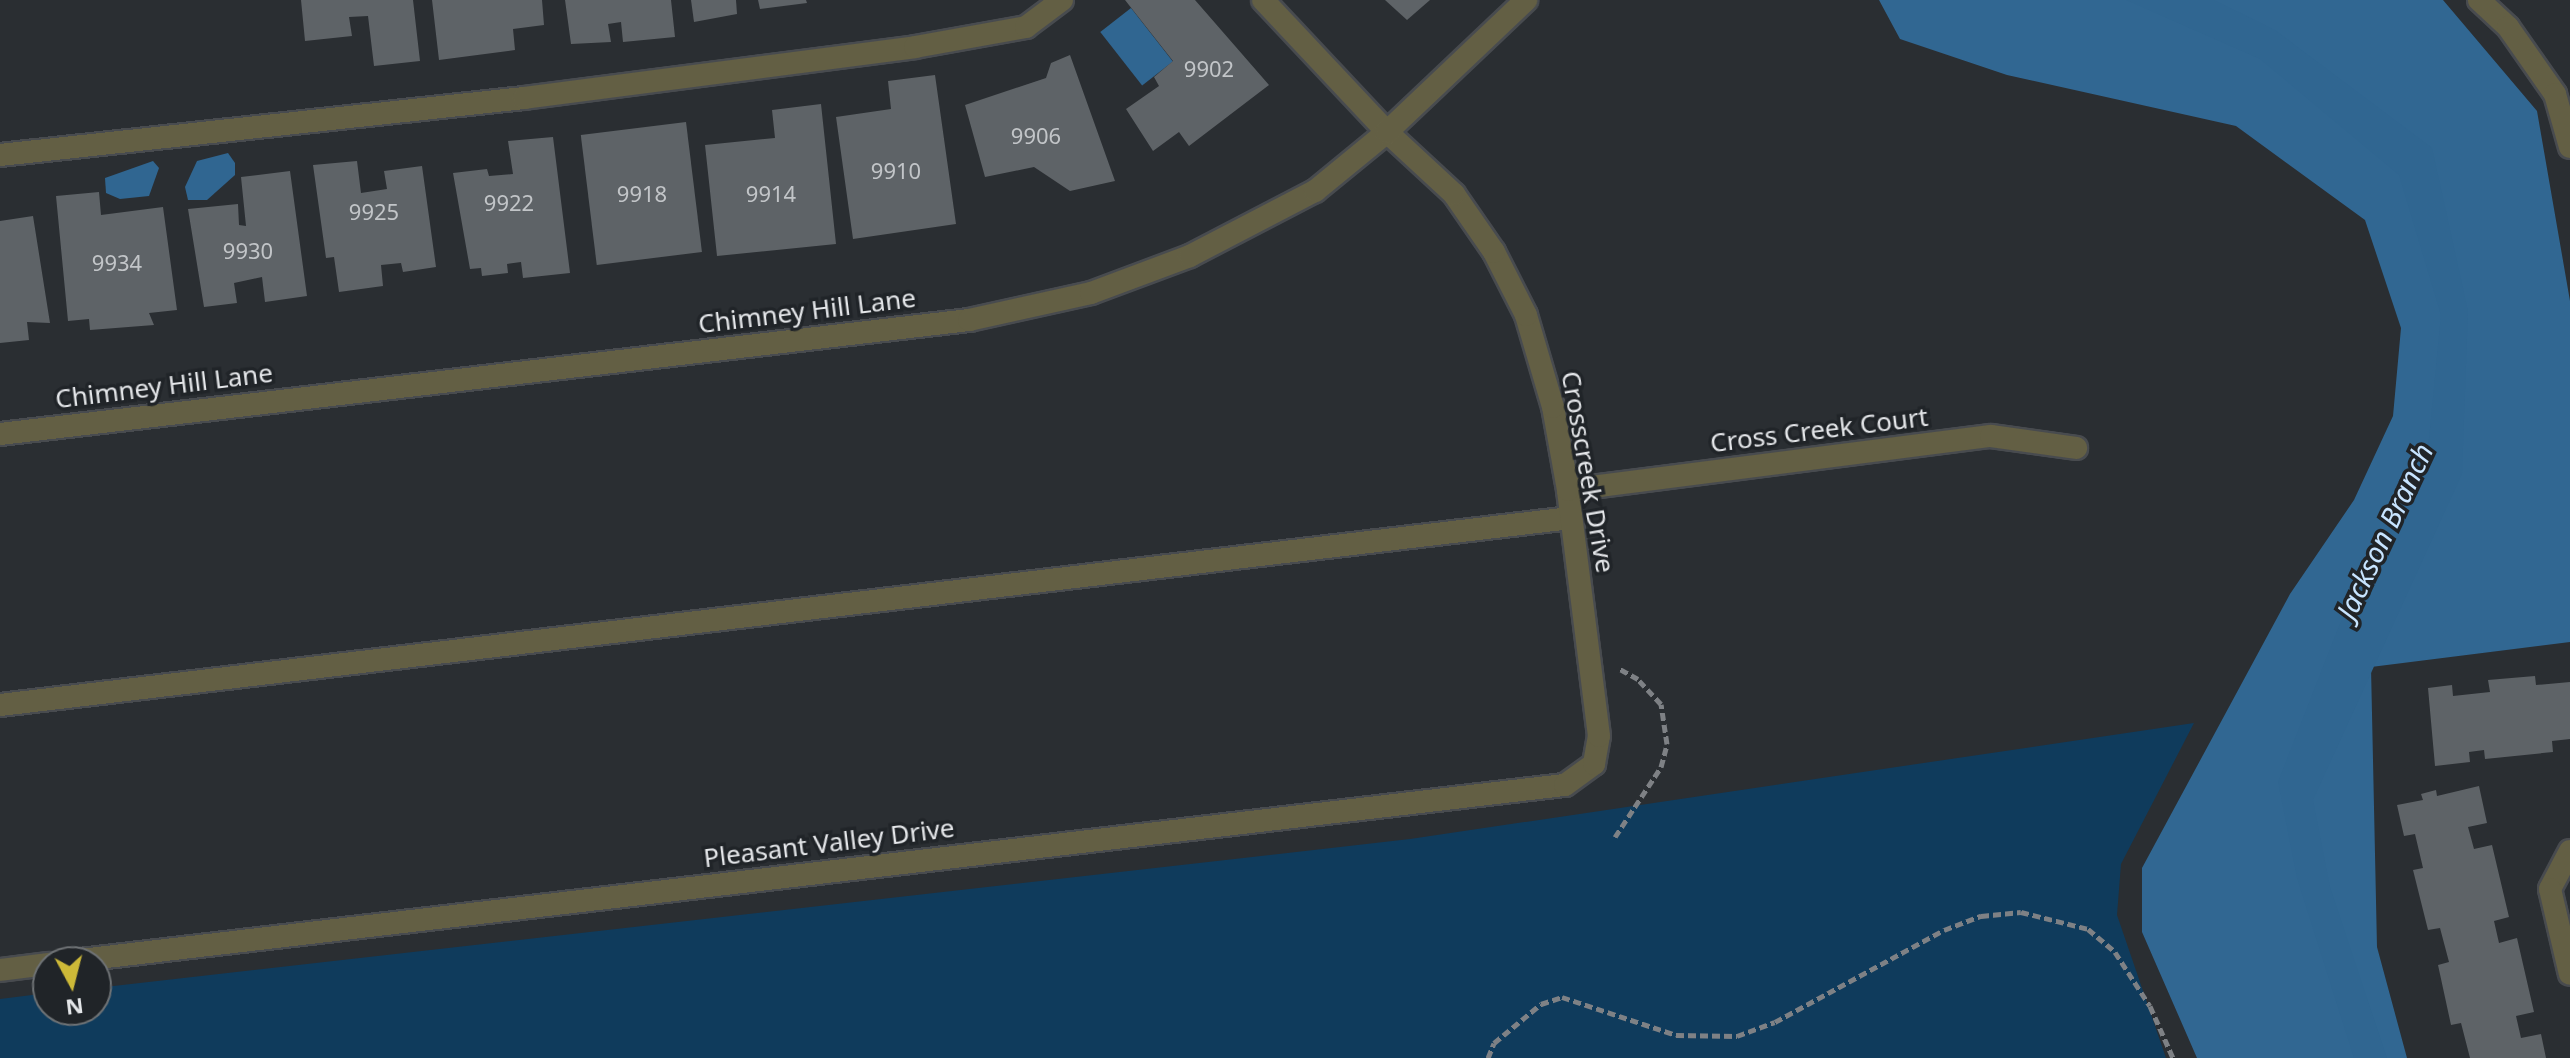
<!DOCTYPE html>
<style>
body{margin:0}
#map{position:relative;width:2570px;height:1058px;overflow:hidden;background:#2a2e32;font-family:"Noto Sans",sans-serif}
div>[style]{position:absolute}
.green>*{inset:0;background:#0f3b5c}
.forest>*{inset:0;background:#316792}
.water>*{inset:0;background:#306691;transform-origin:0 0}
.building>*{inset:0;background:#5e6367;transform-origin:0 0}
.path>*{height:5px;margin-top:-2.5px;transform-origin:0;background:repeating-linear-gradient(90deg,#7e8185 0 8px,transparent 0 12px)}
.roads{filter:drop-shadow(2px 0 #484b4f) drop-shadow(-2px 0 #484b4f) drop-shadow(0 2px #484b4f) drop-shadow(0 -2px #484b4f)}
.service>*{height:22px;margin:-11px;padding:0 11px;transform-origin:11px;border-radius:11px;background:#635f44}
.minor>*{height:22px;margin:-11px;padding:0 11px;transform-origin:11px;border-radius:11px;background:#635f44}
.tertiary>*{height:22px;margin:-11px;padding:0 11px;transform-origin:11px;border-radius:11px;background:#635f44}
span{translate:-50% -50%;white-space:nowrap;text-align:center;line-height:1.15;-webkit-text-stroke:7px #202428;paint-order:stroke}
.number-label{font-size:22px;color:#c2c5c8}
.number-label span{-webkit-text-stroke-width:0}
.street-label{font-size:26px;color:#e4e6e9}
.water-label{font-size:28px;color:#c7e4ff;font-style:italic}
.north{position:absolute;left:32px;top:946px;width:80px;height:80px;box-sizing:border-box;background:#202428;border:2px solid #6e7275;border-radius:50%;rotate:173deg;font-size:22px;font-weight:700;line-height:32px;text-align:center;color:#e4e6e9}
.north::after{content:'';display:block;margin:auto;width:28px;height:36px;background:#cdb938;clip-path:polygon(50% 0,100% 100%,50% 72%,0 100%)}
</style>
<div id="map">
<div class="green">
<i style="clip-path:polygon(2194px 723px,2121px 864px,2117px 915px,2166px 1058px,0 1058px,0 999px,48px 993px,48px 1010px,96px 1010px,96px 988px,1410px 839px)"></i>
</div>
<div class="forest">
<i style="clip-path:polygon(1879px 0,2443px 0,2537px 111px,2570px 301px,2570px 642px,2371px 667px,2377px 947px,2407px 1058px,2197px 1058px,2142px 932px,2142px 868px,2290px 594px,2354px 500px,2393px 416px,2401px 328px,2365px 220px,2236px 126px,2007px 75px,1900px 39px)"></i>
</div>
<div class="water">
<i style="clip-path:polygon(2126px 0,2214px 0,2275px 30px,2432px 148px,2468px 311px,2462px 474px,2313px 800px,2330px 887px,2387px 1058px,2354px 1058px,2297px 878px,2278px 782px,2339px 626px,2428px 449px,2441px 315px,2399px 175px,2260px 59px)"></i>
<i style="left:1131px;top:8px;width:68px;height:39px;rotate:52deg"></i>
<i style="clip-path:polygon(228px 153px,235px 163px,235px 175px,207px 200px,188px 200px,185px 187px,197px 161px)"></i>
<i style="clip-path:polygon(153px 161px,159px 168px,149px 196px,120px 199px,106px 193px,105px 178px)"></i>
</div>
<div class="building">
<i style="clip-path:polygon(301px 0,413px 0,420px 61px,374px 66px,368px 16px,349px 17px,352px 36px,305px 41px)"></i>
<i style="clip-path:polygon(432px 0,542px 0,544px 25px,513px 29px,515px 50px,439px 60px)"></i>
<i style="clip-path:polygon(565px 0,671px 0,675px 37px,623px 42px,621px 22px,608px 24px,611px 42px,571px 44px)"></i>
<i style="clip-path:polygon(691px 0,736px 0,737px 14px,694px 22px)"></i>
<i style="clip-path:polygon(758px 0,806px 0,807px 3px,760px 9px)"></i>
<i style="clip-path:polygon(1125px 0,1195px 0,1269px 85px,1189px 146px,1179px 132px,1153px 151px,1126px 109px,1159px 86px,1154px 77px,1173px 61px)"></i>
<i style="clip-path:polygon(1385px 0,1430px 0,1407px 20px)"></i>
<i style="clip-path:polygon(1070px 55px,1115px 181px,1070px 191px,1034px 167px,985px 177px,965px 105px,1046px 78px,1051px 63px)"></i>
<i style="clip-path:polygon(935px 75px,956px 224px,853px 239px,836px 117px,891px 109px,888px 81px)"></i>
<i style="clip-path:polygon(821px 104px,836px 244px,717px 256px,705px 145px,775px 138px,772px 110px)"></i>
<i style="left:686px;top:122px;width:131px;height:106px;rotate:83deg"></i>
<i style="clip-path:polygon(553px 137px,570px 273px,523px 278px,521px 262px,507px 264px,508px 273px,482px 276px,481px 268px,470px 269px,453px 173px,487px 169px,489px 176px,513px 174px,508px 141px)"></i>
<i style="clip-path:polygon(357px 161px,361px 193px,387px 189px,384px 171px,422px 166px,436px 267px,403px 272px,401px 263px,381px 265px,383px 286px,339px 292px,334px 257px,326px 258px,313px 165px)"></i>
<i style="clip-path:polygon(290px 171px,307px 296px,265px 302px,262px 277px,234px 283px,237px 303px,204px 307px,188px 209px,238px 204px,239px 225px,246px 226px,241px 177px)"></i>
<i style="clip-path:polygon(99px 192px,101px 215px,163px 207px,177px 310px,149px 313px,154px 325px,90px 330px,89px 319px,68px 321px,56px 196px)"></i>
<i style="clip-path:polygon(33px 216px,50px 323px,27px 322px,29px 340px,0 343px,0 221px)"></i>
<i style="clip-path:polygon(2535px 676px,2536px 685px,2570px 682px,2570px 739px,2552px 741px,2553px 752px,2485px 759px,2484px 750px,2469px 752px,2470px 762px,2435px 766px,2428px 688px,2452px 685px,2453px 696px,2490px 692px,2488px 680px)"></i>
<i style="clip-path:polygon(2479px 786px,2487px 823px,2468px 827px,2474px 849px,2492px 845px,2509px 917px,2494px 921px,2499px 943px,2517px 938px,2534px 1012px,2516px 1016px,2521px 1038px,2541px 1034px,2546px 1058px,2470px 1058px,2461px 1023px,2451px 1025px,2438px 965px,2449px 962px,2440px 928px,2428px 930px,2413px 870px,2423px 868px,2415px 834px,2404px 836px,2397px 805px,2423px 800px,2421px 794px,2436px 790px,2437px 796px)"></i>
</div>
<div class="path">
<i style="left:1615px;top:837px;width:84px;rotate:-56.7deg"></i>
<i style="left:1661px;top:767px;width:24px;rotate:-75deg"></i>
<i style="left:1667px;top:744px;width:40px;rotate:-98.5deg"></i>
<i style="left:1661px;top:704px;width:34px;rotate:-133deg"></i>
<i style="left:1638px;top:679px;width:21px;rotate:-151deg"></i>
<i style="left:1488px;top:1058px;width:16px;rotate:-68deg"></i>
<i style="left:1494px;top:1043px;width:61px;rotate:-39.7deg"></i>
<i style="left:1541px;top:1004px;width:22px;rotate:-18deg"></i>
<i style="left:1562px;top:997px;width:120px;rotate:18.4deg"></i>
<i style="left:1676px;top:1035px;width:61px;rotate:0.9deg"></i>
<i style="left:1737px;top:1036px;width:40px;rotate:-20.2deg"></i>
<i style="left:1775px;top:1022px;width:192px;rotate:-28.6deg"></i>
<i style="left:1944px;top:930px;width:40px;rotate:-21deg"></i>
<i style="left:1981px;top:916px;width:40px;rotate:-5.7deg"></i>
<i style="left:2021px;top:912px;width:69px;rotate:14.2deg"></i>
<i style="left:2088px;top:929px;width:35px;rotate:40deg"></i>
<i style="left:2115px;top:952px;width:64px;rotate:57.1deg"></i>
<i style="left:2150px;top:1006px;width:57px;rotate:66.1deg"></i>
</div>
<div class="roads">
<div class="service">
<i style="left:2479px;top:0;width:40px;rotate:43deg"></i>
<i style="left:2508px;top:27px;width:82px;rotate:55deg"></i>
<i style="left:2555px;top:94px;width:55px;rotate:74.2deg"></i>
<i style="left:0;top:155px;width:527px;rotate:-6.21deg"></i>
<i style="left:524px;top:98px;width:394px;rotate:-7.4deg"></i>
<i style="left:915px;top:47px;width:113px;rotate:-10.2deg"></i>
<i style="left:1026px;top:27px;width:45px;rotate:-36.9deg"></i>
<i style="left:0;top:705px;width:1582px;rotate:-6.79deg"></i>
<i style="left:2570px;top:851px;width:43px;rotate:117.8deg"></i>
<i style="left:2550px;top:889px;width:87px;rotate:76.8deg"></i>
</div>
<div class="minor">
<i style="left:1568px;top:490px;width:426px;rotate:-7.3deg"></i>
<i style="left:1991px;top:436px;width:86px;rotate:8deg"></i>
<i style="left:64px;top:962px;width:1511px;rotate:-6.73deg"></i>
<i style="left:1565px;top:785px;width:36px;rotate:-36deg"></i>
<i style="left:1594px;top:764px;width:28px;rotate:-80deg"></i>
<i style="left:1599px;top:736px;width:248px;rotate:-97.2deg"></i>
<i style="left:1568px;top:490px;width:84px;rotate:-100.2deg"></i>
<i style="left:1553px;top:407px;width:96px;rotate:-106.4deg"></i>
<i style="left:1526px;top:315px;width:71px;rotate:-116.9deg"></i>
<i style="left:1494px;top:252px;width:70px;rotate:-124.6deg"></i>
<i style="left:1454px;top:194px;width:91px;rotate:-137.2deg"></i>
<i style="left:1387px;top:132px;width:181px;rotate:-133.2deg"></i>
<i style="left:0;top:970px;width:48px;rotate:-7.1deg"></i>
</div>
<div class="tertiary">
<i style="left:0;top:434px;width:976px;rotate:-6.71deg"></i>
<i style="left:969px;top:320px;width:125px;rotate:-12.5deg"></i>
<i style="left:1091px;top:293px;width:106px;rotate:-20.5deg"></i>
<i style="left:1190px;top:256px;width:141px;rotate:-27.5deg"></i>
<i style="left:1315px;top:191px;width:93px;rotate:-39.3deg"></i>
<i style="left:1387px;top:132px;width:192px;rotate:-43.5deg"></i>
</div>
</div>
<div class="number-label">
<span style="left:1209px;top:69px">9902</span>
<span style="left:1036px;top:136px">9906</span>
<span style="left:896px;top:171px">9910</span>
<span style="left:642px;top:194px">9918</span>
<span style="left:771px;top:194px">9914</span>
<span style="left:509px;top:203px">9922</span>
<span style="left:374px;top:212px">9925</span>
<span style="left:248px;top:251px">9930</span>
<span style="left:117px;top:263px">9934</span>
</div>
<div class="street-label">
<span style="left:807px;top:311px;rotate:-7deg">Chimney Hill Lane</span>
<span style="left:164px;top:386px;rotate:-7deg">Chimney Hill Lane</span>
<span style="left:1819px;top:430px;rotate:-7deg">Cross Creek Court</span>
<span style="left:1588px;top:472px;rotate:80deg">Crosscreek Drive</span>
<span style="left:829px;top:843px;rotate:-7deg">Pleasant Valley Drive</span>
</div>
<div class="water-label">
<span style="left:2384px;top:531px;rotate:-65deg">Jackson Branch</span>
</div>
<div class="north">N</div>
</div>
